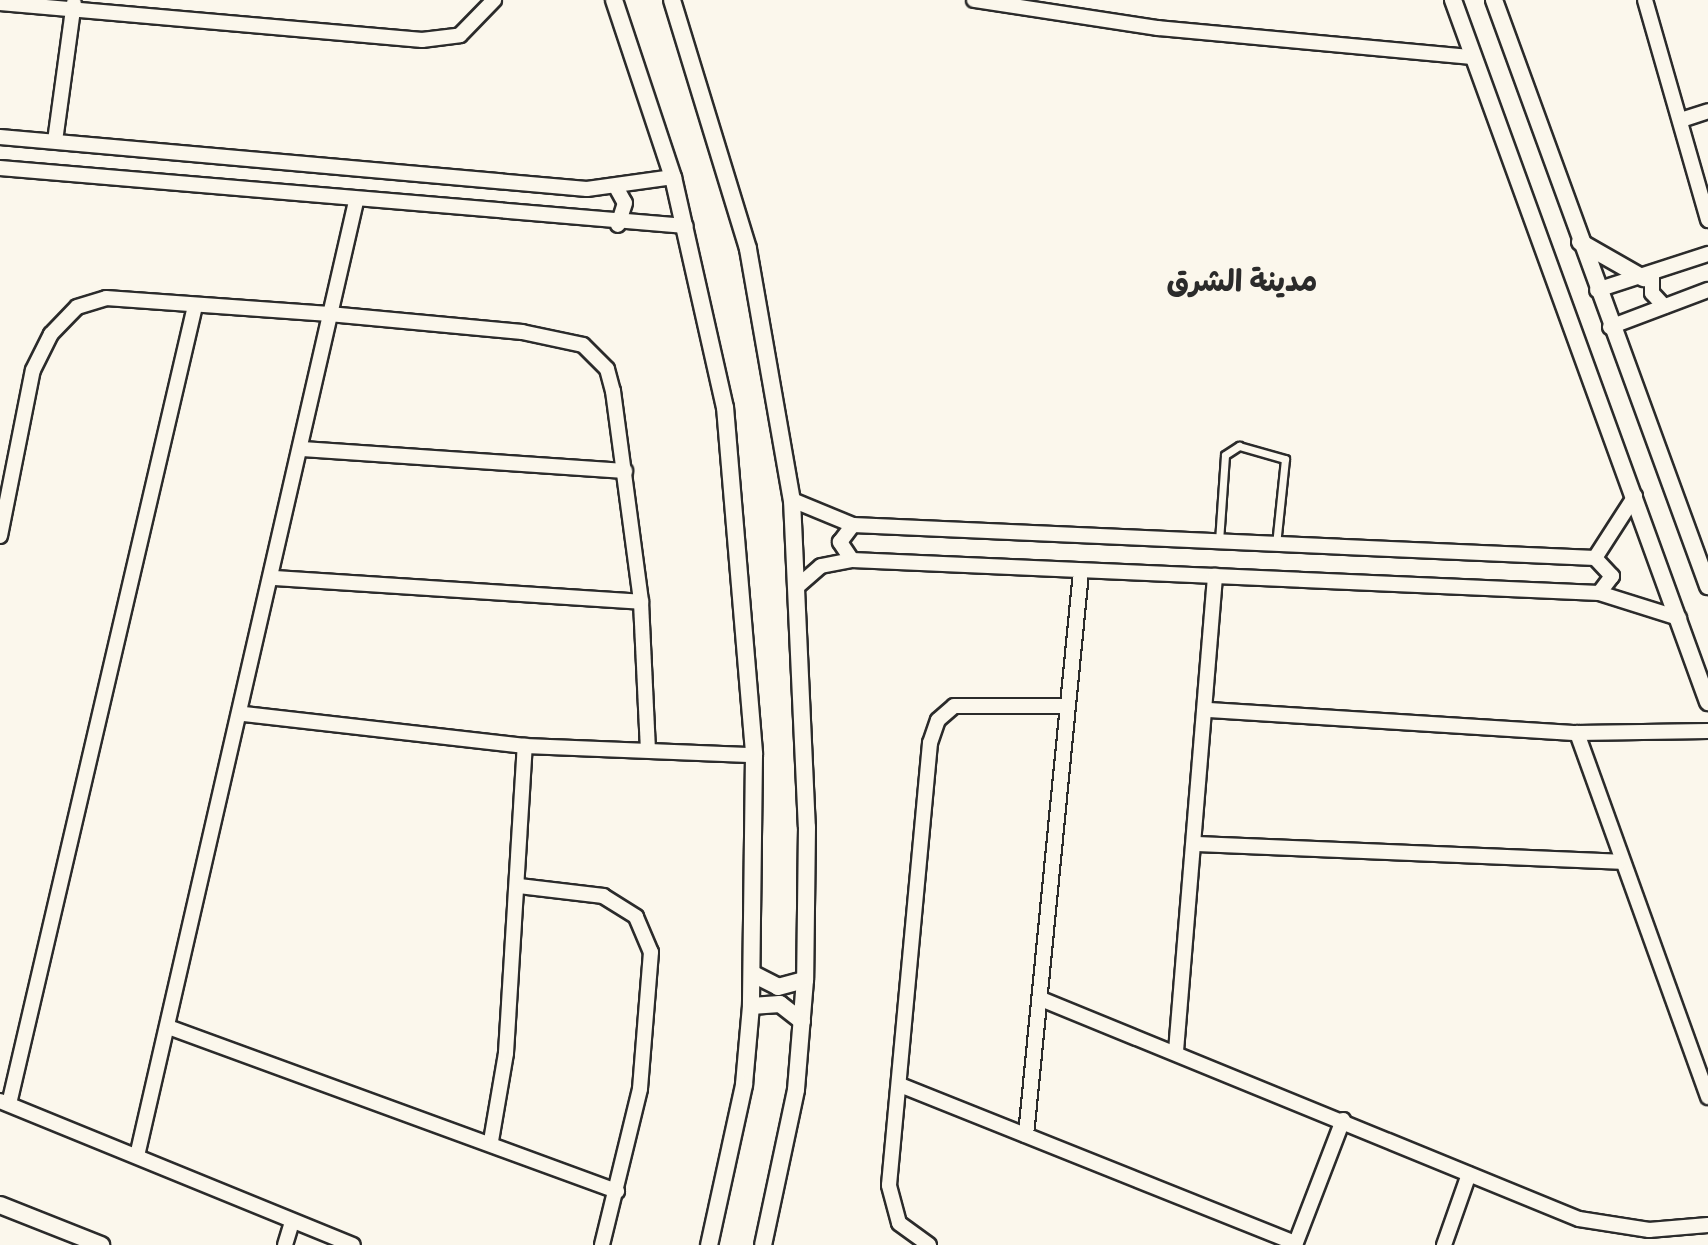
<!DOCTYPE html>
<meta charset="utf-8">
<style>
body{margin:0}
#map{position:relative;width:1708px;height:1245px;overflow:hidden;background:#fbf7ec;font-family:"Gochi Hand","Playpen Sans Arabic",sans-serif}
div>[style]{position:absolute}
.roads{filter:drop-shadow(2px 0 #2b2b2b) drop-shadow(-2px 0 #2b2b2b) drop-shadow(0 2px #2b2b2b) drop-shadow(0 -2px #2b2b2b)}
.service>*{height:7px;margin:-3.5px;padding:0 3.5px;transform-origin:3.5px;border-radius:3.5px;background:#fbf7ec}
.minor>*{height:14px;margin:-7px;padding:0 7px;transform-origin:7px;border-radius:7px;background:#fbf7ec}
.tertiary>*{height:16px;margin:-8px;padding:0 8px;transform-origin:8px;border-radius:8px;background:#fbf7ec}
span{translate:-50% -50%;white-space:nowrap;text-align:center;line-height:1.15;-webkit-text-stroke:6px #fbf7ec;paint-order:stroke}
.district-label{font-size:30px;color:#2b2b2b;font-weight:700}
</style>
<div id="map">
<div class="roads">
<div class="service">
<i style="left:1219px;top:541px;width:86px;rotate:-86deg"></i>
<i style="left:1225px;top:455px;width:17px;rotate:-33deg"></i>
<i style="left:1239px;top:446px;width:48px;rotate:15.8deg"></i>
<i style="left:1285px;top:459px;width:85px;rotate:96deg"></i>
</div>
<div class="minor">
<i style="left:974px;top:0;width:186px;rotate:8.7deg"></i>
<i style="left:1158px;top:28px;width:314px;rotate:5.3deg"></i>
<i style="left:1645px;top:0;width:229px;rotate:74deg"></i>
<i style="left:0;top:3px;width:424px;rotate:5deg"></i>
<i style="left:422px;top:40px;width:38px;rotate:-7deg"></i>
<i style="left:460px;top:35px;width:49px;rotate:-45.8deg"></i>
<i style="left:1681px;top:120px;width:28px;rotate:-18deg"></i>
<i style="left:0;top:137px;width:589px;rotate:5.06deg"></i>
<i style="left:587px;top:189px;width:87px;rotate:-7.9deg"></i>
<i style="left:55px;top:141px;width:139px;rotate:-82.2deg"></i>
<i style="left:0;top:168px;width:688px;rotate:4.83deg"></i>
<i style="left:616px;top:187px;width:18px;rotate:61deg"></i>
<i style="left:625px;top:203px;width:23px;rotate:108deg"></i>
<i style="left:1652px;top:276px;width:17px;rotate:90deg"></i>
<i style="left:1652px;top:293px;width:18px;rotate:47deg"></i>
<i style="left:1597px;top:290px;width:117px;rotate:-18deg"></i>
<i style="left:1610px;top:327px;width:105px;rotate:-20.7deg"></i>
<i style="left:302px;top:449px;width:324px;rotate:3.9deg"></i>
<i style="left:792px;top:500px;width:66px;rotate:22.3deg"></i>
<i style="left:853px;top:525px;width:743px;rotate:2.55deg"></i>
<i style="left:1595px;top:558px;width:74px;rotate:-57.2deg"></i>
<i style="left:0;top:536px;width:169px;rotate:-78.8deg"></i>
<i style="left:33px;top:370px;width:40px;rotate:-63.4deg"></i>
<i style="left:51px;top:334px;width:37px;rotate:-46deg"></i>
<i style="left:77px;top:307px;width:30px;rotate:-17deg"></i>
<i style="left:106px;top:298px;width:224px;rotate:4.1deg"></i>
<i style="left:329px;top:314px;width:194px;rotate:5.3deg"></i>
<i style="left:522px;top:332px;width:62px;rotate:12deg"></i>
<i style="left:583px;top:345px;width:34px;rotate:45deg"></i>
<i style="left:607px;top:369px;width:23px;rotate:75deg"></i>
<i style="left:613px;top:391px;width:213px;rotate:82.4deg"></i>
<i style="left:641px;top:602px;width:148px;rotate:87.3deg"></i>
<i style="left:1595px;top:558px;width:25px;rotate:47deg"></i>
<i style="left:1612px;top:576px;width:21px;rotate:127deg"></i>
<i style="left:852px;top:560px;width:22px;rotate:-124deg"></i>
<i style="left:840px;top:542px;width:21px;rotate:-53deg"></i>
<i style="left:274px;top:578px;width:368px;rotate:3.7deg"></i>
<i style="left:798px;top:586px;width:30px;rotate:-41deg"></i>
<i style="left:821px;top:566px;width:32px;rotate:-11deg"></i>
<i style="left:852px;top:560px;width:748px;rotate:2.53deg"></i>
<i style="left:1599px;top:593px;width:84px;rotate:17.4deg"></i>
<i style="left:1209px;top:710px;width:369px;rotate:3.6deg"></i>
<i style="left:1577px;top:733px;width:131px;rotate:-0.9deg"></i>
<i style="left:244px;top:714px;width:283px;rotate:6.5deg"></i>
<i style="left:525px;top:746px;width:229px;rotate:2.3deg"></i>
<i style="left:1577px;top:733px;width:387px;rotate:70.2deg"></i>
<i style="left:1198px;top:844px;width:421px;rotate:2.4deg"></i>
<i style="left:519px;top:886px;width:85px;rotate:6.8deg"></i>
<i style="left:603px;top:896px;width:39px;rotate:32deg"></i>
<i style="left:636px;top:917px;width:38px;rotate:67deg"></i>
<i style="left:651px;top:952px;width:137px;rotate:94.6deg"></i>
<i style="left:640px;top:1089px;width:161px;rotate:103.7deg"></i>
<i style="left:1041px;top:999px;width:581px;rotate:22.24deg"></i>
<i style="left:1579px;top:1219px;width:71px;rotate:8.9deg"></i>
<i style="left:1649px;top:1230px;width:59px;rotate:-4.8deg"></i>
<i style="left:171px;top:1028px;width:475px;rotate:20.1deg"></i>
<i style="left:1176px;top:1051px;width:477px;rotate:-85.3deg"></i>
<i style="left:900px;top:1085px;width:426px;rotate:21.8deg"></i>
<i style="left:0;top:1101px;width:381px;rotate:22.2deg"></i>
<i style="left:9px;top:1104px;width:819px;rotate:-76.88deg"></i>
<i style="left:1026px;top:1135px;width:566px;rotate:-84.42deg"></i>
<i style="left:491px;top:1141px;width:89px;rotate:-80.3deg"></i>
<i style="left:506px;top:1053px;width:308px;rotate:-86.5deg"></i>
<i style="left:137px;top:1156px;width:980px;rotate:-77.08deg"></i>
<i style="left:285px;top:1245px;width:24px;rotate:-73deg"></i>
<i style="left:929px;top:1245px;width:37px;rotate:-144deg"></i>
<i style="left:899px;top:1223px;width:39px;rotate:-105deg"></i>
<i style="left:889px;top:1185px;width:444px;rotate:-84.7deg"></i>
<i style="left:930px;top:743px;width:24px;rotate:-71deg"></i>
<i style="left:938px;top:720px;width:21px;rotate:-41deg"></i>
<i style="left:954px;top:706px;width:110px"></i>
<i style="left:1295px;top:1245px;width:134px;rotate:-69deg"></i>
<i style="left:1444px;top:1245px;width:75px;rotate:-70.6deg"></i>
</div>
<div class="tertiary">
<i style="left:614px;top:0;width:187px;rotate:71.6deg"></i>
<i style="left:673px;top:177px;width:236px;rotate:77.3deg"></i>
<i style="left:725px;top:407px;width:349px;rotate:85.2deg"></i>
<i style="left:754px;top:755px;width:251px;rotate:90.7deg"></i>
<i style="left:751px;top:1006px;width:79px;rotate:95.1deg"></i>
<i style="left:744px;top:1085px;width:164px;rotate:102.3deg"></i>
<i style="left:672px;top:0;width:260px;rotate:73deg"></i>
<i style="left:748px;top:249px;width:255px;rotate:80.1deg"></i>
<i style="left:792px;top:500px;width:327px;rotate:87.4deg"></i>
<i style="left:807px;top:827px;width:153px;rotate:90.7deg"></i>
<i style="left:805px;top:980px;width:110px;rotate:94.7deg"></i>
<i style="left:796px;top:1090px;width:158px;rotate:102deg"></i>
<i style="left:1453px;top:0;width:747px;rotate:70.04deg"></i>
<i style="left:1494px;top:0;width:624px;rotate:69.94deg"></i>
<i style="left:1580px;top:242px;width:73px;rotate:29.7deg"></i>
<i style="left:753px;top:974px;width:28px;rotate:27deg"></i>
<i style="left:778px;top:987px;width:28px;rotate:-15deg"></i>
<i style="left:751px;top:1006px;width:29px;rotate:-4deg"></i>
<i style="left:780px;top:1004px;width:28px;rotate:38deg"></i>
<i style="left:0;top:1205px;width:109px;rotate:21.6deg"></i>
</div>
</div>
<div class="district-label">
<span style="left:1242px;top:286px">مدينة الشرق</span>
</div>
</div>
